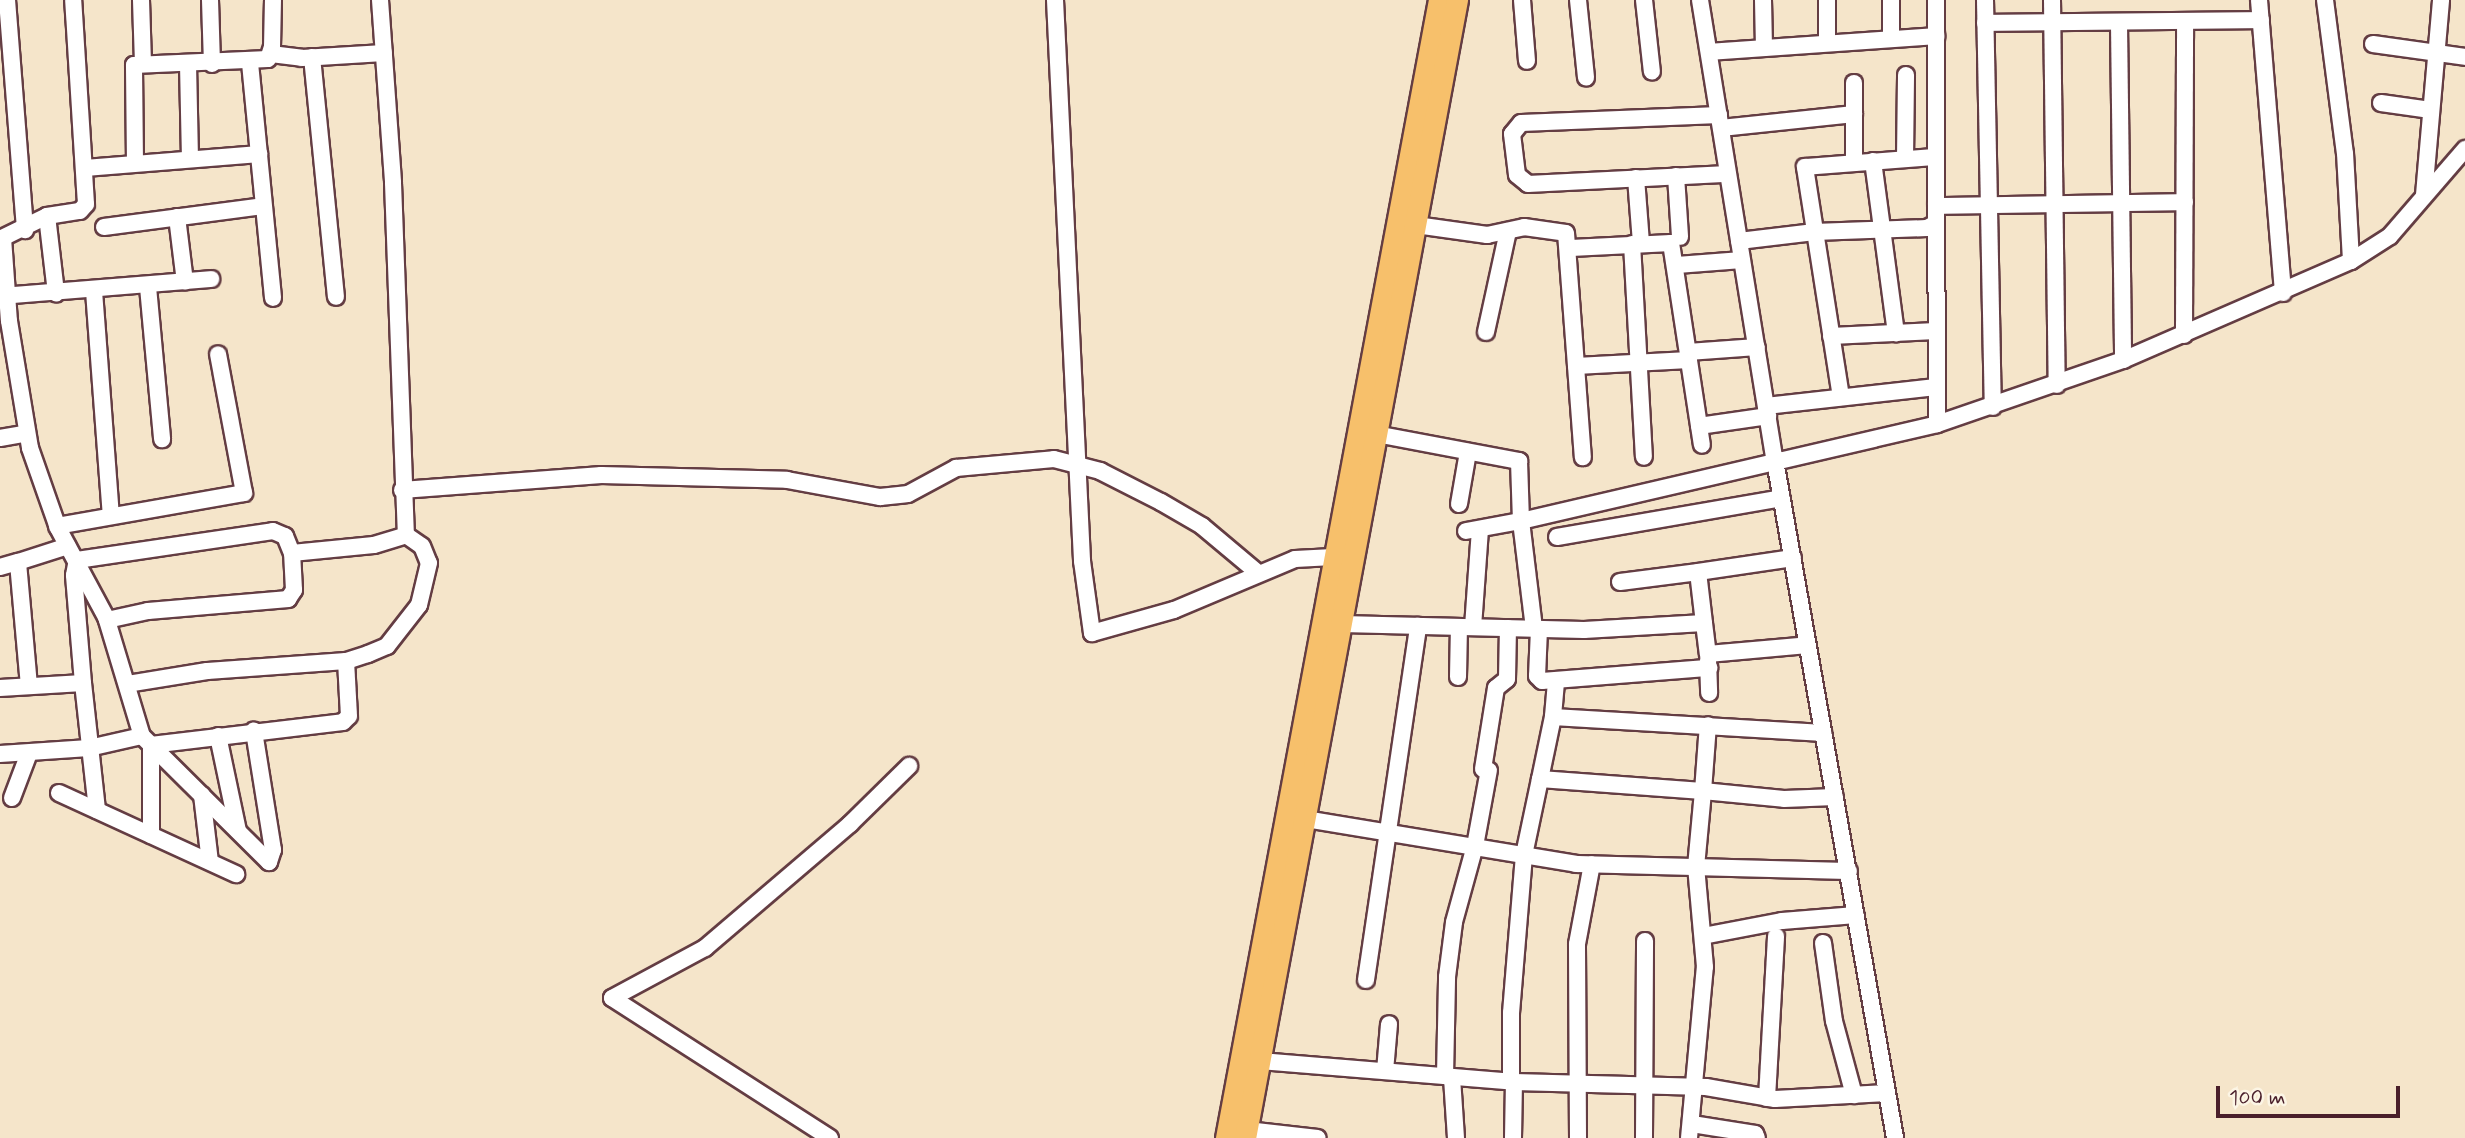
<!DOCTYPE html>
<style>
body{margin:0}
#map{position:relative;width:2465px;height:1138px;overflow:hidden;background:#f5e5ca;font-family:Mynerve,sans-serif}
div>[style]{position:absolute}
.roads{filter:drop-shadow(2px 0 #643d43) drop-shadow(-2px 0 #643d43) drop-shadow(0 2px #643d43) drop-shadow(0 -2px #643d43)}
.minor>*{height:16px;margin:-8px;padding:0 8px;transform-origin:8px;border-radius:8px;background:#fff}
.major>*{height:21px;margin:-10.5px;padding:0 10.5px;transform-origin:10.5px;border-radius:10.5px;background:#f7c06b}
span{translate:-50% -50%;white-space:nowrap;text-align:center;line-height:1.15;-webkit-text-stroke:5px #fcf5e5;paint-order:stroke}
.scale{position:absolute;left:2216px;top:1086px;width:184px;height:32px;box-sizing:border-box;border:4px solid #4a1f2b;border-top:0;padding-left:9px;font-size:21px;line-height:24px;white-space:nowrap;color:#4a1f2b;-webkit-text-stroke:5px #fcf5e5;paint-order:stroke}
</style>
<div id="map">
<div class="roads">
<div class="minor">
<i style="left:7px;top:0;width:231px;rotate:85.5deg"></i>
<i style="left:141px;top:0;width:64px;rotate:88.2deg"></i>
<i style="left:210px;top:0;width:64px;rotate:88.2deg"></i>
<i style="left:380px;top:0;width:183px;rotate:85.9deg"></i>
<i style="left:393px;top:183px;width:352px;rotate:87.9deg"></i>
<i style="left:1055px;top:0;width:562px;rotate:87.24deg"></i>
<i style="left:1082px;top:561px;width:73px;rotate:82.1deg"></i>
<i style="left:1092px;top:633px;width:85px;rotate:-15.7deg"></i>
<i style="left:1174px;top:610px;width:131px;rotate:-22.9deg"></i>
<i style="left:1295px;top:559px;width:38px;rotate:-3deg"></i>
<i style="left:1522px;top:0;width:61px;rotate:85.3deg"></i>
<i style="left:1578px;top:0;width:78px;rotate:84.1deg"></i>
<i style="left:1644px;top:0;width:72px;rotate:83.7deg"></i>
<i style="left:1700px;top:0;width:461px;rotate:80.8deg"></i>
<i style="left:1774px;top:455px;width:694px;rotate:79.95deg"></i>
<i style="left:1763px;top:0;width:48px;rotate:88.8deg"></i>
<i style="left:1891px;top:0;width:39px;rotate:90deg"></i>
<i style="left:1936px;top:0;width:424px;rotate:89.9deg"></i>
<i style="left:1985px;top:0;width:407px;rotate:88.9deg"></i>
<i style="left:2052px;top:0;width:385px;rotate:89.3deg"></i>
<i style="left:2259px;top:0;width:294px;rotate:85.3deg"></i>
<i style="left:2325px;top:0;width:154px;rotate:82.6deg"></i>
<i style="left:2345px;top:153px;width:108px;rotate:86.8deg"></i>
<i style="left:1985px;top:23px;width:276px;rotate:-0.6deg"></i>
<i style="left:2119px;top:24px;width:336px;rotate:89.3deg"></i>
<i style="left:1827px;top:43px;width:43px;rotate:-90deg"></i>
<i style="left:2373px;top:44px;width:93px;rotate:8deg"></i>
<i style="left:1709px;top:52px;width:228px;rotate:-4deg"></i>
<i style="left:271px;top:54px;width:31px;rotate:7deg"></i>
<i style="left:302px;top:58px;width:82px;rotate:-3.5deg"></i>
<i style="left:312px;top:57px;width:241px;rotate:84.3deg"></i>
<i style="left:250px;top:63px;width:236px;rotate:84.4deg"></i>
<i style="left:188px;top:64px;width:95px;rotate:88.8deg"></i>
<i style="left:1854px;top:83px;width:80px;rotate:90deg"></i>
<i style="left:2381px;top:103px;width:50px;rotate:8deg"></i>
<i style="left:1719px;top:115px;width:198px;rotate:177.7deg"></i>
<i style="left:1521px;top:123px;width:14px;rotate:129deg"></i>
<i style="left:1512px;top:134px;width:41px;rotate:83deg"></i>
<i style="left:1517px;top:175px;width:14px;rotate:39deg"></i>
<i style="left:1528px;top:184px;width:200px;rotate:-2.9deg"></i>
<i style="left:1721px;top:128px;width:134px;rotate:-6deg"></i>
<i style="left:1905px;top:159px;width:84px;rotate:-89.3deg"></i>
<i style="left:1873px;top:161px;width:174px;rotate:82.4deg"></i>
<i style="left:135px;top:163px;width:98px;rotate:-90.6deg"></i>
<i style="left:134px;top:65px;width:134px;rotate:-2.6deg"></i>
<i style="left:268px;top:59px;width:13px;rotate:-72deg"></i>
<i style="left:272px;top:47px;width:47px;rotate:-88.8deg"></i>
<i style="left:85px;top:168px;width:175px;rotate:-4.6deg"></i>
<i style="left:1676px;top:176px;width:61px;rotate:86.2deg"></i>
<i style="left:1636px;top:178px;width:65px;rotate:85.6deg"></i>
<i style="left:2424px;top:195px;width:196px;rotate:-85deg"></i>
<i style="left:1936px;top:206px;width:249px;rotate:-0.9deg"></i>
<i style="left:47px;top:216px;width:78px;rotate:83.3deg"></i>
<i style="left:177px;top:217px;width:65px;rotate:83deg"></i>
<i style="left:1416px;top:225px;width:72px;rotate:8deg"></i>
<i style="left:1487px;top:235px;width:38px;rotate:-12deg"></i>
<i style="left:1524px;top:227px;width:42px;rotate:8.1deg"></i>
<i style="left:1566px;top:233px;width:225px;rotate:85.7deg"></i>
<i style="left:104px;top:227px;width:160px;rotate:-7.5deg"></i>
<i style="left:3px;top:238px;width:83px;rotate:85.9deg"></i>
<i style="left:9px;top:321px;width:129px;rotate:80.6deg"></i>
<i style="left:30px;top:448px;width:85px;rotate:70.7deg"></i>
<i style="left:58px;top:528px;width:101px;rotate:61.7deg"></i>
<i style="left:106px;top:617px;width:124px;rotate:73.2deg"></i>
<i style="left:0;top:239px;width:52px;rotate:-26.1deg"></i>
<i style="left:47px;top:216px;width:33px;rotate:-9deg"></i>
<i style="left:80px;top:211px;width:9px;rotate:-49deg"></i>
<i style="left:86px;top:204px;width:204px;rotate:-93.6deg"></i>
<i style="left:1739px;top:241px;width:76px;rotate:-6.8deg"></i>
<i style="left:1814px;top:232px;width:113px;rotate:-2deg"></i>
<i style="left:1927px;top:228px;width:10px;rotate:-29deg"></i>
<i style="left:1632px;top:244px;width:213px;rotate:86.8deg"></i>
<i style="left:1571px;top:248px;width:100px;rotate:-2.9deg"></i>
<i style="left:1671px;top:243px;width:204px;rotate:81.3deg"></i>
<i style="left:1677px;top:265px;width:65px;rotate:-4.4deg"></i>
<i style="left:148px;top:287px;width:153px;rotate:84.7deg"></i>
<i style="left:94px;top:291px;width:225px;rotate:85.7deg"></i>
<i style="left:0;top:296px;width:212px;rotate:-4.6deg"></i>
<i style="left:1486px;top:332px;width:103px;rotate:-77.7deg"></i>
<i style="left:2184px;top:335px;width:312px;rotate:-89.8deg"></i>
<i style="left:1831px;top:336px;width:105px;rotate:-2.7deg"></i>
<i style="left:1688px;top:352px;width:69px;rotate:-4.1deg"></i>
<i style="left:1576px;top:366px;width:113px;rotate:-3deg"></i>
<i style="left:1841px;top:397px;width:233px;rotate:-98.9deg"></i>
<i style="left:1805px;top:167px;width:131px;rotate:-4.4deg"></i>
<i style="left:1766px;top:406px;width:171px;rotate:-6.4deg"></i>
<i style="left:1699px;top:426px;width:70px;rotate:-8.2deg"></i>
<i style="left:1376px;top:434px;width:146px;rotate:10.7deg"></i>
<i style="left:1519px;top:461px;width:60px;rotate:88.1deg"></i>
<i style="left:1521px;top:521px;width:427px;rotate:-13.1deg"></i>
<i style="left:1937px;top:424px;width:197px;rotate:-19deg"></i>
<i style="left:2123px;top:360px;width:249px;rotate:-23.5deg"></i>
<i style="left:2351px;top:261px;width:46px;rotate:-32.7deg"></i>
<i style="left:2390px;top:236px;width:115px;rotate:-49.2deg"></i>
<i style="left:0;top:438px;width:27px;rotate:-10deg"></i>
<i style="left:402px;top:490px;width:200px;rotate:-4.3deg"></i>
<i style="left:601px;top:475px;width:186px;rotate:1.5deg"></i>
<i style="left:787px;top:480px;width:95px;rotate:10.4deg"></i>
<i style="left:880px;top:497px;width:28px;rotate:-6deg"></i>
<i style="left:908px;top:494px;width:55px;rotate:-28.4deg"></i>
<i style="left:956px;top:468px;width:98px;rotate:-5.2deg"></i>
<i style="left:1054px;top:459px;width:48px;rotate:14.6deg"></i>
<i style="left:1100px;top:471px;width:68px;rotate:26.9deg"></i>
<i style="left:1161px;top:502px;width:48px;rotate:30.3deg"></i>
<i style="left:1202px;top:526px;width:73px;rotate:40deg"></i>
<i style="left:1459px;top:504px;width:53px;rotate:-80.2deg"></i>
<i style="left:57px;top:526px;width:190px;rotate:-10deg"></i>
<i style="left:244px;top:493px;width:141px;rotate:-100.6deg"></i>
<i style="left:1466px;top:531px;width:56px;rotate:-10.3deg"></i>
<i style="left:1521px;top:521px;width:108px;rotate:83.1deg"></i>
<i style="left:1557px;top:537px;width:228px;rotate:-9.8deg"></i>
<i style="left:0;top:567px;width:19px;rotate:-16deg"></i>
<i style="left:1620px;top:582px;width:79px;rotate:-7.3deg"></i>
<i style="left:107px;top:620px;width:42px;rotate:-12.4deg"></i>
<i style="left:148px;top:611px;width:141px;rotate:-4.9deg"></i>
<i style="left:288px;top:599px;width:11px;rotate:-56deg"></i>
<i style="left:294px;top:590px;width:37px;rotate:-93deg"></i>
<i style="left:1704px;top:623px;width:51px;rotate:-96.7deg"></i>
<i style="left:1698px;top:572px;width:96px;rotate:-8.4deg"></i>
<i style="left:1342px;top:624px;width:242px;rotate:1.4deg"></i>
<i style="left:1584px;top:630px;width:120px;rotate:-3.3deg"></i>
<i style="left:1704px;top:623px;width:31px;rotate:83deg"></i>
<i style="left:1708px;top:654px;width:100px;rotate:-5.1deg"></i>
<i style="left:1473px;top:627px;width:98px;rotate:-85.9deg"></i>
<i style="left:1539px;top:629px;width:47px;rotate:92.4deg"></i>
<i style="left:1537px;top:676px;width:7px;rotate:45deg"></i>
<i style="left:1542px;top:681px;width:168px;rotate:-4.5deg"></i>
<i style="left:1708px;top:660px;width:33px;rotate:88deg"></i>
<i style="left:1458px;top:677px;width:50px;rotate:-88.9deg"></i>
<i style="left:1556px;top:682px;width:35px;rotate:95deg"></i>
<i style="left:1553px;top:717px;width:271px;rotate:3.4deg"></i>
<i style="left:83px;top:683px;width:108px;rotate:-94.8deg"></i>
<i style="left:74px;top:575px;width:15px;rotate:-79deg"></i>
<i style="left:77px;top:560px;width:198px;rotate:-8.4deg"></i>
<i style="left:273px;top:531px;width:13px;rotate:23deg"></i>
<i style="left:285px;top:536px;width:18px;rotate:68deg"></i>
<i style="left:292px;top:553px;width:82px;rotate:-5.6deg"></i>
<i style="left:374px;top:545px;width:34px;rotate:-17deg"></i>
<i style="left:406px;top:535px;width:19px;rotate:35deg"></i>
<i style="left:422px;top:546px;width:18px;rotate:68deg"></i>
<i style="left:429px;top:563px;width:43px;rotate:103.4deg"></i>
<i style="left:419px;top:605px;width:52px;rotate:128deg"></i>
<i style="left:387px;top:646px;width:21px;rotate:157deg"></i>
<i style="left:368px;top:654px;width:23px;rotate:162deg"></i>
<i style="left:346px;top:661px;width:139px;rotate:175.9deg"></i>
<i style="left:207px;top:671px;width:80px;rotate:170.7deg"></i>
<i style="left:29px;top:686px;width:124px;rotate:-95.1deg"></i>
<i style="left:18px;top:562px;width:52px;rotate:-17.7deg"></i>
<i style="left:0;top:688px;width:83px;rotate:-3.4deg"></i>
<i style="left:83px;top:683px;width:128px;rotate:83.7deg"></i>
<i style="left:218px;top:736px;width:97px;rotate:78.1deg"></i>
<i style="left:0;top:754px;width:89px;rotate:-3.9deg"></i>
<i style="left:89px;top:748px;width:54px;rotate:-12.8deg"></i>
<i style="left:142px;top:736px;width:179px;rotate:44.8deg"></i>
<i style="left:269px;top:862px;width:13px;rotate:-72deg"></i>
<i style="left:273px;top:850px;width:121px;rotate:-99.1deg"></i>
<i style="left:1483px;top:769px;width:82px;rotate:-80.9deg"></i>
<i style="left:1496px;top:688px;width:14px;rotate:-39deg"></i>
<i style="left:1507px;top:679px;width:51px;rotate:-88.9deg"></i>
<i style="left:1540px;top:779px;width:63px;rotate:-78.2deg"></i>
<i style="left:59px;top:793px;width:195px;rotate:24.6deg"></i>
<i style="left:202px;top:795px;width:67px;rotate:83.2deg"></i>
<i style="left:12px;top:798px;width:48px;rotate:-69.3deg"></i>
<i style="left:1305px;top:819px;width:275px;rotate:9.4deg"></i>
<i style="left:1576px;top:864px;width:273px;rotate:1.5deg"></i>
<i style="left:151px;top:835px;width:90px;rotate:-90deg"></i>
<i style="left:151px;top:745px;width:193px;rotate:-6.8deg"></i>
<i style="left:343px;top:722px;width:8px;rotate:-45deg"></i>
<i style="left:349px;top:716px;width:55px;rotate:-93.1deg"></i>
<i style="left:1703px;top:936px;width:80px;rotate:-10.8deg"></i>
<i style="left:1782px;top:921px;width:74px;rotate:-4.6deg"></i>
<i style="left:1823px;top:943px;width:79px;rotate:82deg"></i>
<i style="left:1834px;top:1021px;width:77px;rotate:74.9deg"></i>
<i style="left:1366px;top:980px;width:358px;rotate:-81.6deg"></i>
<i style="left:1260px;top:1061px;width:255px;rotate:4.7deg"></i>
<i style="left:1514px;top:1082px;width:192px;rotate:1.5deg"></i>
<i style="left:1706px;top:1087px;width:70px;rotate:9.9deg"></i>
<i style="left:1775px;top:1099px;width:112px;rotate:-3.1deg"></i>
<i style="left:1385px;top:1071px;width:47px;rotate:-85.1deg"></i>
<i style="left:1511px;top:1082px;width:69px;rotate:-90deg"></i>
<i style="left:1511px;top:1013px;width:159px;rotate:-85.3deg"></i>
<i style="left:1524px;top:855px;width:78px;rotate:-78.1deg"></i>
<i style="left:1540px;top:779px;width:163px;rotate:4.2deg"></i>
<i style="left:1703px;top:791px;width:66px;rotate:-85.7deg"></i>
<i style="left:1767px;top:1098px;width:162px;rotate:-86.8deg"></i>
<i style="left:1692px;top:1124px;width:64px;rotate:9deg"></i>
<i style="left:1755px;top:1134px;width:4px;rotate:63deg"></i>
<i style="left:1247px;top:1130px;width:71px;rotate:6.4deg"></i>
<i style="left:830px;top:1138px;width:259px;rotate:-147.3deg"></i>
<i style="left:612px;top:998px;width:106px;rotate:-28.3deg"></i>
<i style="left:705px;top:948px;width:191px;rotate:-40.5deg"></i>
<i style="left:850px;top:824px;width:83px;rotate:-44.5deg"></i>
<i style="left:1456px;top:1138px;width:60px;rotate:-93.8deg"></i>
<i style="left:1452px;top:1078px;width:7px;rotate:-164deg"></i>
<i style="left:1445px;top:1076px;width:99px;rotate:-88.8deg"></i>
<i style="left:1447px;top:977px;width:55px;rotate:-82.7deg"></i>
<i style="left:1454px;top:922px;width:79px;rotate:-74.6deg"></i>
<i style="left:1475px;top:846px;width:77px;rotate:-79.6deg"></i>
<i style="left:1513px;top:1138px;width:56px;rotate:-89deg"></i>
<i style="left:1578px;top:1138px;width:194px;rotate:-90.3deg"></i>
<i style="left:1577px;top:944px;width:81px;rotate:-79.4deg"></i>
<i style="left:1644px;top:1138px;width:197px;rotate:-89.7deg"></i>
<i style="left:1689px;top:1138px;width:172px;rotate:-84.7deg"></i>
<i style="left:1705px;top:967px;width:100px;rotate:-95.1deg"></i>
<i style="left:1696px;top:867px;width:76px;rotate:-84.7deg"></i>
<i style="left:1703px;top:791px;width:81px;rotate:5.6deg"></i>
<i style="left:1784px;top:799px;width:51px;rotate:-2.2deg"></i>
</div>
<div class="major">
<i style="left:1226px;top:1138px;width:1158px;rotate:-79.4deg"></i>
<i style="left:1245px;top:1138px;width:1158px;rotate:-79.45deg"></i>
</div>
</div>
<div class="scale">100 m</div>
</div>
